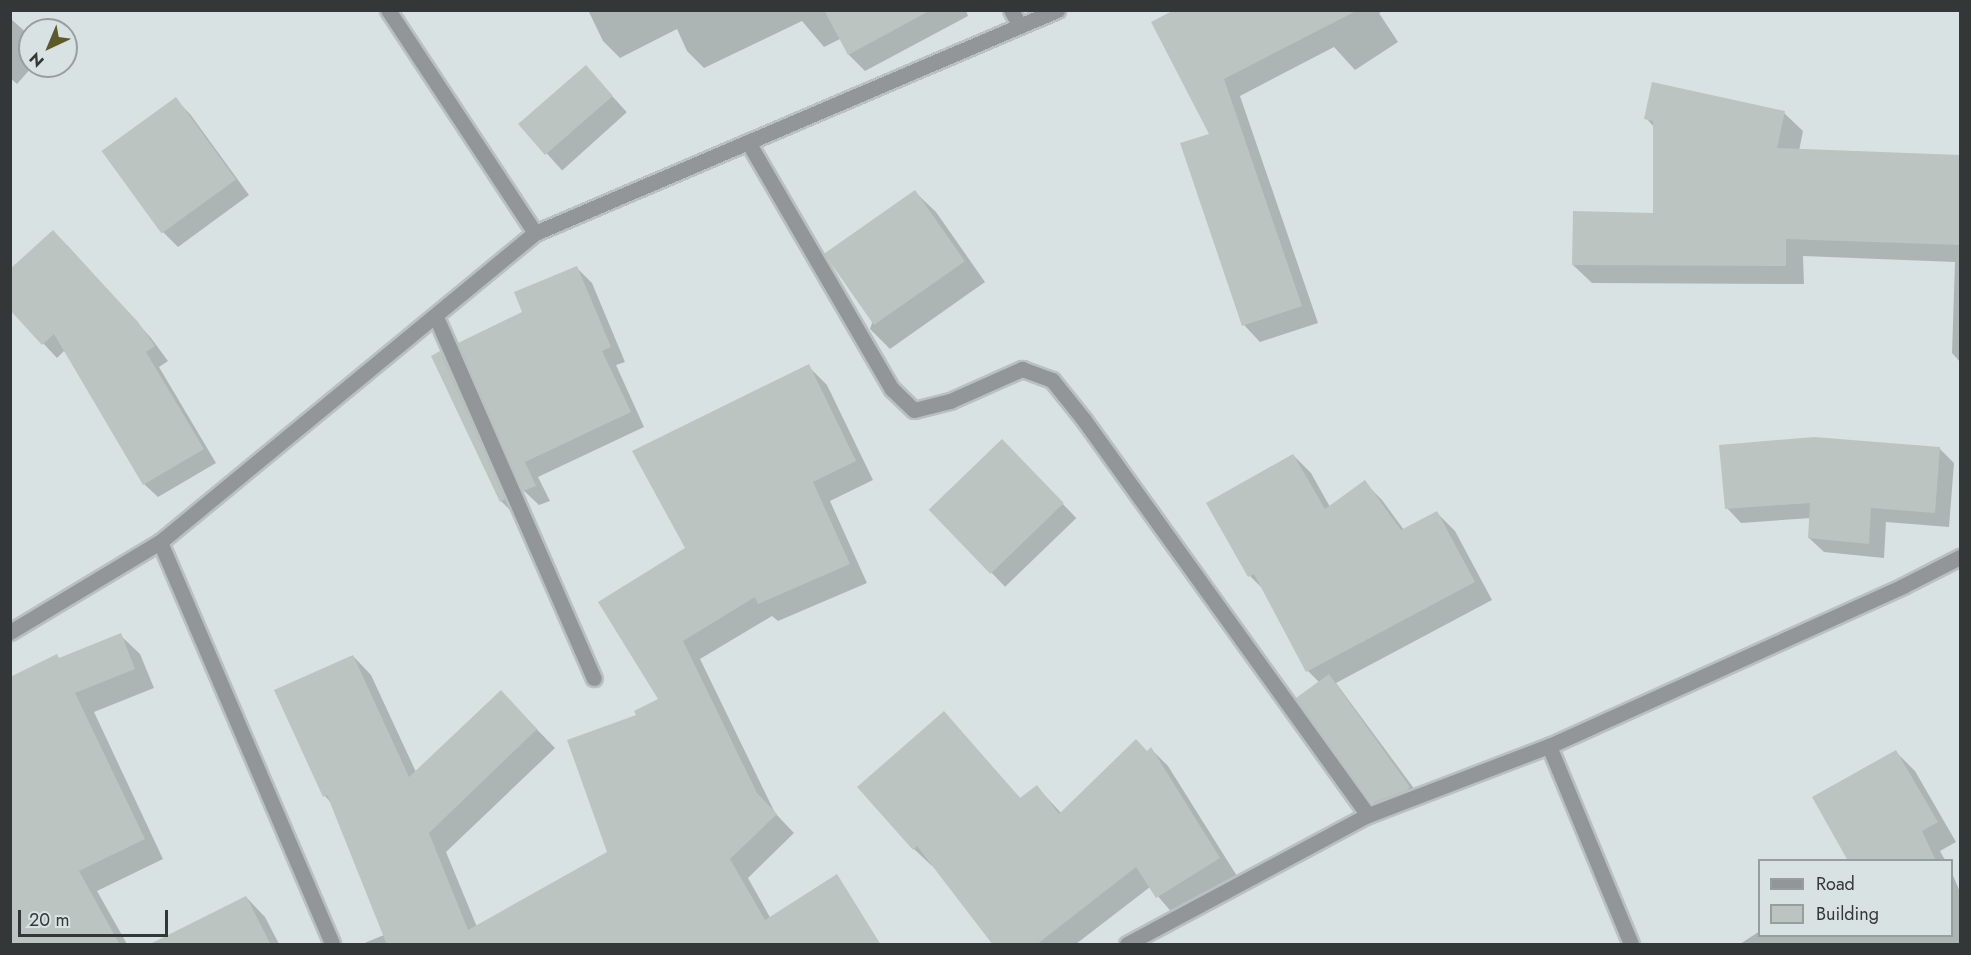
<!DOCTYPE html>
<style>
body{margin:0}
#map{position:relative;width:1971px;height:955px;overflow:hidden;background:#d9e2e2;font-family:Jost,sans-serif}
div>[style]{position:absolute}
.shadow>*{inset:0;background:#0003;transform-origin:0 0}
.building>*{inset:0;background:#bcc4c2;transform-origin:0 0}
.roads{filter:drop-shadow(2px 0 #b8c0c0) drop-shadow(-2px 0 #b8c0c0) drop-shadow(0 2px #b8c0c0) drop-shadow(0 -2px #b8c0c0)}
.minor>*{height:15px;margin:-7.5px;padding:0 7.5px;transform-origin:7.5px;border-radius:7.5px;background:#939698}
span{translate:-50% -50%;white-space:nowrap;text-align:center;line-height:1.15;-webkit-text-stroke:4.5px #d9e2e2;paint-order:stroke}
.frame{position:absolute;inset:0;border:12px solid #343737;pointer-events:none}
.legend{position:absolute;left:1758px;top:859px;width:195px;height:78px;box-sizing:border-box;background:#d9e2e2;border:2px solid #979e9e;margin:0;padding:8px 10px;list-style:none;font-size:18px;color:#343737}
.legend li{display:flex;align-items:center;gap:12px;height:30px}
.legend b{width:30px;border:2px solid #979e9e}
.north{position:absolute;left:18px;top:18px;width:60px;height:60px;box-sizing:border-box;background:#d9e2e2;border:2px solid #979e9e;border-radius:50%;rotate:224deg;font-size:16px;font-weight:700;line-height:24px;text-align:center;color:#343737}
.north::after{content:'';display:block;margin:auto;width:21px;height:27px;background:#5c5a27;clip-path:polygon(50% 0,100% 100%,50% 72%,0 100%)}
.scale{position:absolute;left:18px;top:910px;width:150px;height:27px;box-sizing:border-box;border:3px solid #343737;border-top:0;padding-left:8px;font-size:18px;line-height:21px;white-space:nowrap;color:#343737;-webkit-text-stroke:4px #d9e2e2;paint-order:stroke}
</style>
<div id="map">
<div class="shadow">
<i style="clip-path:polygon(588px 10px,966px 10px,968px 16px,865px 71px,849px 55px,840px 39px,824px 47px,802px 21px,704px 68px,687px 51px,677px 29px,620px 58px,603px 41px)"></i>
<i style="clip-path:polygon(1177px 10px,1386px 10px,1379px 13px,1398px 42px,1355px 70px,1334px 47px,1240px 96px,1318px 323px,1260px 342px,1244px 325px,1211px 135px)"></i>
<i style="clip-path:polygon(10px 18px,30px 36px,30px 66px,33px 66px,17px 84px,10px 78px)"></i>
<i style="left:586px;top:67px;width:61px;height:87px;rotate:48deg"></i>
<i style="clip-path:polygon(175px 99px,190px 114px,249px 195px,178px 247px,163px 232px)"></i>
<i style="clip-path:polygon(1784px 113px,1803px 131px,1799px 151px,1960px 156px,1960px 134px,1960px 362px,1952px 353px,1955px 262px,1803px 256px,1804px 284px,1592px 283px,1573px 265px,1655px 215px,1654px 127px,1646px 118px)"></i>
<i style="clip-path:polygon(915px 192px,936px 212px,985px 282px,890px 349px,870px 329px)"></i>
<i style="clip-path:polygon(67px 245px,151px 338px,168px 361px,159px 367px,216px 463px,158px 497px,144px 484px,65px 350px,57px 358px,10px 308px)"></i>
<i style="clip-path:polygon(577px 268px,592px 283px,625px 362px,616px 365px,644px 427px,538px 477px,550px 501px,539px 505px,524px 491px,460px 344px,524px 313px)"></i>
<i style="clip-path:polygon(440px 353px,455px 368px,516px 516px,501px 501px)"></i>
<i style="clip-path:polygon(808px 366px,827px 385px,873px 480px,830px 501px,867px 583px,778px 621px,772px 616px,700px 659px,775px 813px,794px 833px,748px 878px,785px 944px,362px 944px,384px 935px,332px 804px,325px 796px,353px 656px,371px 675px,416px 772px,519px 711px,555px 748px,446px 852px,477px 927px,608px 852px,638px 716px,660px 699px,687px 549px)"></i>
<i style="left:1002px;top:441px;width:107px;height:99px;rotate:46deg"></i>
<i style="clip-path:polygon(1939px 448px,1954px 463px,1949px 527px,1886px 522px,1884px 558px,1824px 552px,1809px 538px,1811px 518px,1741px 523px,1727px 508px)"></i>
<i style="clip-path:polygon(1293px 455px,1311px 473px,1330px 507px,1364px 482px,1382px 500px,1404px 530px,1437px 513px,1455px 531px,1492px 600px,1336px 683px,1424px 802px,1388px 817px,1373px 802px,1320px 683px,1308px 671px,1265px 591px,1250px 576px)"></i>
<i style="clip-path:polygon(120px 635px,140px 654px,154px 688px,94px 712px,163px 859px,97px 891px,127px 944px,37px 944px,60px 659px)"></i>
<i style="clip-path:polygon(944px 713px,1021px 799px,1037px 787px,1062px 814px,1151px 749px,1168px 766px,1237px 876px,1174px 915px,1150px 887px,1076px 944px,995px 944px,933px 865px,932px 866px,914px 849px)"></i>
<i style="clip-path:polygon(1896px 752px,1915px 771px,1956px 842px,1940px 851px,1945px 860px,1849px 860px)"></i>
<i style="clip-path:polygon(1952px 873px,1960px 892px,1960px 944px,1740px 944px,1760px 931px,1760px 936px,1952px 936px)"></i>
<i style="clip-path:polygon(246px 897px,265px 917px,279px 944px,151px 944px)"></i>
</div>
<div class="building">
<i style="clip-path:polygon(824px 10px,931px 10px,848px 55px)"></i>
<i style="clip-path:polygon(1174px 10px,1358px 10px,1224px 79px,1302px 306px,1242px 326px,1180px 143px,1209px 134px,1151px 22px)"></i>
<i style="left:586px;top:65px;width:41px;height:90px;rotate:49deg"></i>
<i style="clip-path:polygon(1652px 82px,1785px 111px,1777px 148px,1960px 155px,1960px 245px,1786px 239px,1786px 266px,1572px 265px,1573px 211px,1653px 213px,1653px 121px,1644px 119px)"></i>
<i style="left:176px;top:97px;width:102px;height:92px;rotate:54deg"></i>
<i style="left:915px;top:190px;width:87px;height:111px;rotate:55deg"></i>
<i style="clip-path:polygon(53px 230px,138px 322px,155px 346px,146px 352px,204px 449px,143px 485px,54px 334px,42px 345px,10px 310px,10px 269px)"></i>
<i style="clip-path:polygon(577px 266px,611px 347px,602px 351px,631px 412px,525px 462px,536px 486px,523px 491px,458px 343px,522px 312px,514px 292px)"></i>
<i style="clip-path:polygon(440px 351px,505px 499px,500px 502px,431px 356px)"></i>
<i style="clip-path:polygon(809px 364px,856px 461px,813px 482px,850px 564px,758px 604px,755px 597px,683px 641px,757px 793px,777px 814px,730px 859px,765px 920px,837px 874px,881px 945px,387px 945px,327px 795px,323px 797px,274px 690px,353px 655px,409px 777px,501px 690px,537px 729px,429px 833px,468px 930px,607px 852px,567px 740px,636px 715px,634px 711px,658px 699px,598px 602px,685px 548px,632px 451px)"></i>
<i style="clip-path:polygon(1814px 437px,1940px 447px,1935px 513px,1871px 508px,1869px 544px,1808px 538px,1810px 503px,1725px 509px,1719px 445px)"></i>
<i style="left:1002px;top:439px;width:89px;height:102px;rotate:46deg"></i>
<i style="clip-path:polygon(1293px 454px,1325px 509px,1365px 480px,1401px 530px,1437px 511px,1475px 582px,1306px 672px,1254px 574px,1248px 577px,1206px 503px)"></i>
<i style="clip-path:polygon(121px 633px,135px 669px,75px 693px,145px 839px,79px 871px,120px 945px,10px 945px,10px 677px,57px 654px,59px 658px)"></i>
<i style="clip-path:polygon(1329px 674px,1410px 787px,1407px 790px,1372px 803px,1296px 698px)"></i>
<i style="clip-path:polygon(944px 711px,1020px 798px,1037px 785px,1059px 814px,1136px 739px,1147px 751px,1151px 747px,1220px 858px,1156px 898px,1136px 867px,1036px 945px,993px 945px,917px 846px,913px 850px,857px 787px)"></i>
<i style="clip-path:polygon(1896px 750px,1938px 822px,1922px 831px,1936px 861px,1848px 861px,1812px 797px)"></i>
<i style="clip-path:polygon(246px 896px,271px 945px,148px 945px)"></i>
</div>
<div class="roads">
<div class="minor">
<i style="left:388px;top:10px;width:267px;rotate:56.6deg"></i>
<i style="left:1011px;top:10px;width:18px;rotate:61deg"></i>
<i style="left:748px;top:142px;width:286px;rotate:59.8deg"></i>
<i style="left:892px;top:389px;width:30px;rotate:44deg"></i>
<i style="left:914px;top:410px;width:37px;rotate:-14deg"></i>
<i style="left:950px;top:401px;width:79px;rotate:-24deg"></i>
<i style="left:1022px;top:369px;width:32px;rotate:20deg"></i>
<i style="left:1052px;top:380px;width:51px;rotate:51.3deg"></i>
<i style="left:1084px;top:420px;width:486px;rotate:54.3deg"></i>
<i style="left:436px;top:317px;width:394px;rotate:66.4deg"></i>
<i style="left:160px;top:542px;width:437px;rotate:66.8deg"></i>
<i style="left:10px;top:632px;width:175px;rotate:-31deg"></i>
<i style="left:160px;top:542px;width:486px;rotate:-39.5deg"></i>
<i style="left:535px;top:233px;width:568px;rotate:-23.13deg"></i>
<i style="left:1549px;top:746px;width:214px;rotate:67.5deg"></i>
<i style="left:1127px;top:944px;width:273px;rotate:-28.2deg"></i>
<i style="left:1368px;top:815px;width:194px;rotate:-20.9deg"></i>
<i style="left:1549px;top:746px;width:388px;rotate:-24.3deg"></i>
<i style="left:1903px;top:586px;width:64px;rotate:-27deg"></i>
</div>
</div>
<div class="frame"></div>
<ul class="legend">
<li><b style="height:8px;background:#939698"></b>Road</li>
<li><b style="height:16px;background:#bcc4c2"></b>Building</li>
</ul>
<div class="north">N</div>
<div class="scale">20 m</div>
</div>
